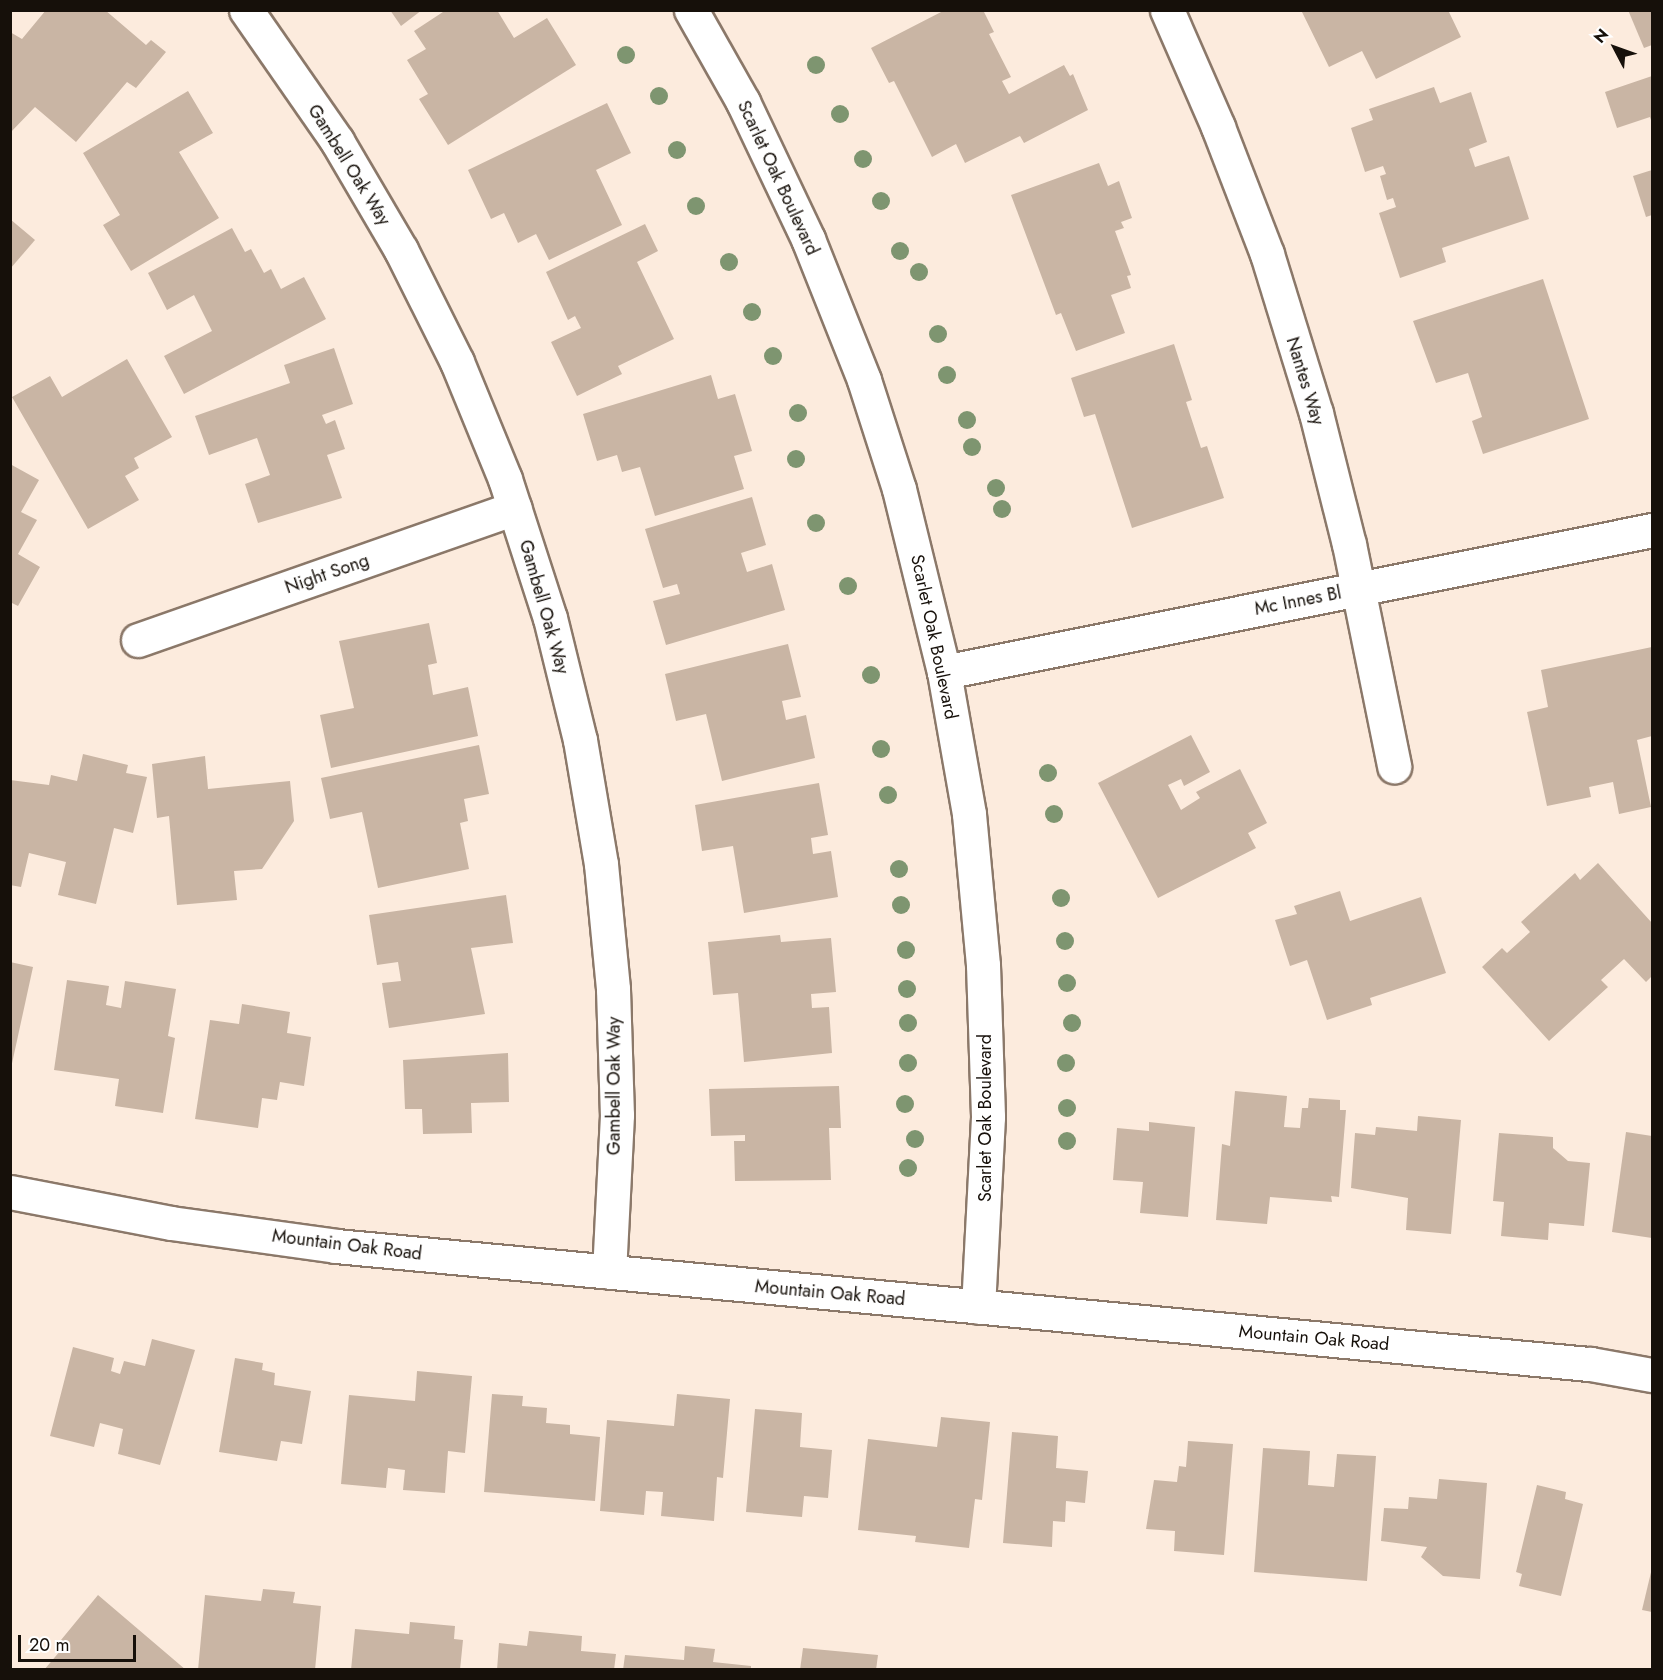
<!DOCTYPE html>
<style>
body{margin:0}
#map{position:relative;width:1663px;height:1680px;overflow:hidden;background:#fcebdd;font-family:Jost,sans-serif}
div>[style]{position:absolute}
.building>*{inset:0;background:#c9b5a4}
.roads{filter:drop-shadow(2px 0 #8b7869) drop-shadow(-2px 0 #8b7869) drop-shadow(0 2px #8b7869) drop-shadow(0 -2px #8b7869)}
.minor>*{height:33px;margin:-16.5px;padding:0 16.5px;transform-origin:16.5px;border-radius:16.5px;background:#fff}
.tertiary>*{height:33px;margin:-16.5px;padding:0 16.5px;transform-origin:16.5px;border-radius:16.5px;background:#fff}
.trees>*{width:18px;height:18px;margin:-9px;border-radius:50%;background:#7e9570}
span{translate:-50% -50%;white-space:nowrap;text-align:center;line-height:1.15;-webkit-text-stroke:5px #fff;paint-order:stroke}
.street-label{font-size:18px;color:#16100a}
.frame{position:absolute;inset:0;border:12px solid #16100a;pointer-events:none}
.north{position:absolute;left:1585px;top:18px;width:60px;height:60px;-webkit-text-stroke:4px #fff;paint-order:stroke;rotate:311deg;font-size:16px;font-weight:700;line-height:24px;text-align:center;color:#16100a}
.north::after{content:'';display:block;margin:auto;width:21px;height:27px;background:#16100a;clip-path:polygon(50% 0,100% 100%,50% 72%,0 100%)}
.scale{position:absolute;left:18px;top:1635px;width:118px;height:27px;box-sizing:border-box;border:3px solid #16100a;border-top:0;padding-left:8px;font-size:18px;line-height:21px;white-space:nowrap;color:#16100a;-webkit-text-stroke:4px #fff;paint-order:stroke}
</style>
<div id="map">
<div class="building">
<i style="clip-path:polygon(46px 10px,105px 10px,146px 45px,151px 40px,166px 52px,136px 88px,127px 82px,76px 142px,35px 107px,10px 133px,10px 32px,22px 39px)"></i>
<i style="clip-path:polygon(390px 10px,422px 10px,401px 26px)"></i>
<i style="clip-path:polygon(446px 10px,497px 10px,514px 38px,547px 18px,576px 65px,448px 145px,419px 99px,428px 94px,407px 60px,426px 49px,414px 31px)"></i>
<i style="clip-path:polygon(945px 10px,983px 10px,994px 32px,989px 34px,1011px 77px,1002px 81px,1009px 94px,1064px 65px,1070px 76px,1073px 74px,1088px 110px,1024px 143px,1020px 136px,965px 163px,956px 144px,932px 157px,894px 81px,889px 83px,871px 48px)"></i>
<i style="clip-path:polygon(1301px 10px,1448px 10px,1461px 37px,1376px 79px,1362px 51px,1329px 67px)"></i>
<i style="clip-path:polygon(1628px 10px,1652px 10px,1652px 45px,1644px 48px)"></i>
<i style="clip-path:polygon(1652px 76px,1652px 123px,1650px 117px,1617px 128px,1605px 92px)"></i>
<i style="clip-path:polygon(1434px 87px,1440px 103px,1471px 92px,1487px 142px,1469px 149px,1475px 167px,1509px 156px,1529px 219px,1442px 248px,1446px 262px,1400px 278px,1379px 213px,1396px 207px,1393px 198px,1387px 200px,1380px 176px,1386px 174px,1383px 166px,1365px 172px,1351px 128px,1373px 120px,1369px 109px)"></i>
<i style="clip-path:polygon(188px 91px,213px 133px,179px 152px,219px 218px,131px 271px,103px 225px,120px 215px,83px 153px)"></i>
<i style="clip-path:polygon(607px 103px,631px 153px,596px 170px,622px 225px,549px 260px,536px 234px,518px 243px,504px 213px,491px 219px,468px 170px)"></i>
<i style="clip-path:polygon(1099px 163px,1108px 186px,1119px 181px,1132px 218px,1121px 222px,1124px 228px,1115px 231px,1131px 275px,1127px 276px,1131px 288px,1111px 295px,1125px 333px,1076px 351px,1061px 313px,1056px 315px,1011px 195px)"></i>
<i style="clip-path:polygon(1652px 170px,1652px 215px,1646px 217px,1633px 176px)"></i>
<i style="clip-path:polygon(10px 219px,35px 240px,10px 269px)"></i>
<i style="clip-path:polygon(645px 224px,658px 251px,637px 262px,674px 339px,618px 366px,622px 374px,577px 396px,551px 342px,581px 328px,575px 316px,568px 320px,546px 272px)"></i>
<i style="clip-path:polygon(232px 228px,245px 252px,251px 249px,264px 273px,271px 269px,281px 289px,304px 277px,326px 319px,184px 394px,164px 356px,212px 331px,194px 295px,167px 310px,148px 273px)"></i>
<i style="clip-path:polygon(1543px 279px,1589px 419px,1483px 454px,1472px 421px,1482px 417px,1468px 373px,1436px 383px,1413px 321px)"></i>
<i style="clip-path:polygon(1174px 344px,1192px 400px,1186px 402px,1201px 448px,1207px 446px,1224px 498px,1132px 528px,1095px 414px,1084px 417px,1071px 378px)"></i>
<i style="clip-path:polygon(334px 348px,353px 404px,322px 415px,326px 424px,335px 420px,345px 449px,327px 455px,342px 498px,258px 523px,245px 484px,270px 475px,257px 438px,209px 455px,195px 416px,290px 383px,284px 365px)"></i>
<i style="clip-path:polygon(127px 359px,172px 437px,134px 458px,139px 468px,125px 476px,139px 500px,88px 529px,12px 397px,50px 376px,62px 397px)"></i>
<i style="clip-path:polygon(711px 375px,718px 399px,735px 394px,752px 451px,734px 456px,744px 489px,655px 516px,640px 467px,622px 472px,617px 455px,597px 461px,583px 414px)"></i>
<i style="clip-path:polygon(10px 464px,39px 480px,21px 512px,37px 520px,18px 554px,40px 567px,18px 606px,10px 602px)"></i>
<i style="clip-path:polygon(752px 497px,766px 545px,741px 553px,747px 572px,772px 564px,785px 610px,666px 645px,653px 601px,680px 594px,677px 584px,663px 588px,645px 529px)"></i>
<i style="clip-path:polygon(429px 623px,437px 663px,428px 665px,433px 695px,468px 687px,478px 736px,331px 768px,320px 715px,354px 708px,339px 641px)"></i>
<i style="clip-path:polygon(788px 644px,801px 697px,782px 701px,786px 720px,806px 715px,815px 758px,722px 781px,706px 714px,676px 721px,665px 674px)"></i>
<i style="clip-path:polygon(1652px 647px,1652px 736px,1637px 740px,1651px 807px,1619px 814px,1613px 782px,1589px 787px,1591px 797px,1547px 806px,1527px 712px,1548px 707px,1541px 670px)"></i>
<i style="clip-path:polygon(1191px 735px,1210px 772px,1184px 786px,1181px 779px,1168px 785px,1181px 810px,1200px 798px,1196px 792px,1240px 769px,1267px 823px,1248px 833px,1256px 848px,1158px 898px,1098px 783px)"></i>
<i style="clip-path:polygon(479px 745px,489px 794px,464px 799px,468px 821px,460px 823px,469px 869px,378px 888px,362px 812px,330px 819px,321px 778px)"></i>
<i style="clip-path:polygon(83px 754px,128px 765px,126px 773px,147px 777px,133px 833px,114px 828px,96px 904px,58px 895px,66px 862px,29px 853px,21px 887px,10px 885px,10px 780px,49px 785px,51px 775px,77px 781px)"></i>
<i style="clip-path:polygon(205px 756px,208px 789px,290px 781px,294px 821px,262px 869px,234px 871px,237px 900px,177px 905px,169px 816px,157px 818px,152px 764px)"></i>
<i style="clip-path:polygon(819px 783px,828px 835px,811px 838px,813px 854px,831px 851px,838px 897px,744px 913px,733px 846px,702px 851px,695px 805px)"></i>
<i style="clip-path:polygon(1598px 863px,1652px 923px,1652px 976px,1646px 982px,1624px 959px,1601px 980px,1608px 987px,1549px 1041px,1482px 967px,1502px 948px,1507px 953px,1530px 932px,1521px 922px,1575px 873px,1580px 880px)"></i>
<i style="clip-path:polygon(1340px 891px,1350px 921px,1421px 897px,1446px 973px,1370px 998px,1372px 1005px,1327px 1020px,1307px 960px,1290px 966px,1275px 920px,1297px 914px,1294px 906px)"></i>
<i style="clip-path:polygon(506px 895px,513px 943px,471px 948px,485px 1014px,389px 1028px,382px 983px,401px 981px,398px 962px,377px 965px,369px 915px)"></i>
<i style="clip-path:polygon(780px 935px,781px 942px,831px 938px,836px 992px,811px 994px,812px 1008px,829px 1007px,832px 1053px,744px 1062px,738px 993px,713px 995px,708px 942px)"></i>
<i style="clip-path:polygon(10px 962px,33px 967px,11px 1068px,10px 1068px)"></i>
<i style="clip-path:polygon(67px 980px,109px 986px,106px 1005px,121px 1008px,125px 981px,176px 989px,168px 1036px,175px 1038px,163px 1113px,115px 1106px,119px 1079px,54px 1070px)"></i>
<i style="clip-path:polygon(242px 1004px,290px 1012px,287px 1033px,311px 1037px,304px 1086px,280px 1082px,277px 1100px,262px 1098px,258px 1128px,195px 1119px,210px 1020px,239px 1024px)"></i>
<i style="clip-path:polygon(508px 1053px,509px 1102px,471px 1103px,472px 1133px,423px 1134px,422px 1109px,405px 1109px,403px 1060px)"></i>
<i style="clip-path:polygon(839px 1086px,841px 1128px,829px 1128px,831px 1180px,735px 1181px,734px 1141px,745px 1141px,745px 1135px,711px 1136px,709px 1089px)"></i>
<i style="clip-path:polygon(1235px 1091px,1287px 1096px,1284px 1127px,1300px 1128px,1302px 1108px,1308px 1108px,1309px 1098px,1340px 1100px,1340px 1110px,1346px 1110px,1339px 1197px,1331px 1196px,1332px 1202px,1270px 1197px,1267px 1224px,1216px 1220px,1222px 1144px,1230px 1146px)"></i>
<i style="clip-path:polygon(1418px 1116px,1461px 1120px,1451px 1234px,1406px 1230px,1408px 1198px,1351px 1188px,1355px 1133px,1375px 1135px,1376px 1127px,1417px 1131px)"></i>
<i style="clip-path:polygon(1149px 1122px,1195px 1127px,1188px 1217px,1140px 1213px,1143px 1182px,1113px 1180px,1117px 1128px,1149px 1131px)"></i>
<i style="clip-path:polygon(1626px 1132px,1652px 1136px,1652px 1238px,1612px 1232px)"></i>
<i style="clip-path:polygon(1499px 1133px,1553px 1137px,1553px 1148px,1568px 1161px,1590px 1163px,1584px 1226px,1549px 1223px,1548px 1240px,1501px 1236px,1504px 1202px,1493px 1201px)"></i>
<i style="clip-path:polygon(152px 1339px,195px 1350px,160px 1465px,118px 1454px,123px 1429px,100px 1423px,94px 1447px,50px 1436px,73px 1347px,114px 1358px,111px 1371px,120px 1374px,124px 1361px,145px 1366px)"></i>
<i style="clip-path:polygon(235px 1358px,263px 1363px,262px 1370px,275px 1373px,274px 1385px,311px 1391px,302px 1444px,281px 1441px,277px 1461px,219px 1452px)"></i>
<i style="clip-path:polygon(417px 1371px,472px 1376px,465px 1453px,448px 1451px,445px 1493px,403px 1490px,405px 1470px,388px 1468px,386px 1488px,341px 1484px,349px 1395px,415px 1401px)"></i>
<i style="clip-path:polygon(492px 1394px,523px 1396px,522px 1406px,547px 1408px,546px 1423px,570px 1425px,570px 1434px,600px 1437px,595px 1501px,484px 1492px)"></i>
<i style="clip-path:polygon(677px 1394px,730px 1399px,723px 1478px,717px 1477px,714px 1521px,661px 1516px,663px 1492px,646px 1491px,644px 1515px,600px 1511px,607px 1420px,674px 1426px)"></i>
<i style="clip-path:polygon(755px 1409px,802px 1413px,800px 1447px,832px 1450px,828px 1498px,804px 1496px,802px 1517px,746px 1512px)"></i>
<i style="clip-path:polygon(941px 1417px,990px 1422px,982px 1500px,975px 1499px,969px 1548px,915px 1542px,916px 1536px,858px 1530px,868px 1439px,937px 1447px)"></i>
<i style="clip-path:polygon(1012px 1432px,1058px 1436px,1056px 1468px,1088px 1471px,1085px 1503px,1066px 1501px,1065px 1522px,1053px 1521px,1052px 1547px,1003px 1543px)"></i>
<i style="clip-path:polygon(1188px 1441px,1233px 1444px,1224px 1555px,1174px 1551px,1175px 1531px,1146px 1529px,1154px 1480px,1177px 1482px,1179px 1466px,1186px 1467px)"></i>
<i style="clip-path:polygon(1263px 1448px,1310px 1451px,1308px 1485px,1334px 1487px,1337px 1454px,1376px 1456px,1367px 1581px,1254px 1572px)"></i>
<i style="clip-path:polygon(1439px 1479px,1487px 1483px,1480px 1579px,1443px 1576px,1421px 1557px,1427px 1547px,1381px 1541px,1384px 1508px,1408px 1509px,1409px 1497px,1437px 1499px)"></i>
<i style="clip-path:polygon(1537px 1485px,1566px 1492px,1565px 1499px,1583px 1504px,1561px 1596px,1519px 1586px,1522px 1574px,1516px 1572px)"></i>
<i style="clip-path:polygon(1652px 1568px,1652px 1612px,1642px 1610px)"></i>
<i style="clip-path:polygon(263px 1589px,295px 1592px,293px 1603px,321px 1606px,315px 1670px,198px 1670px,205px 1595px,261px 1601px)"></i>
<i style="clip-path:polygon(98px 1595px,186px 1670px,44px 1670px,66px 1644px,61px 1640px)"></i>
<i style="clip-path:polygon(410px 1622px,455px 1626px,454px 1639px,463px 1640px,460px 1670px,351px 1670px,355px 1629px,409px 1634px)"></i>
<i style="clip-path:polygon(529px 1631px,582px 1636px,581px 1651px,616px 1654px,614px 1670px,497px 1670px,499px 1643px,527px 1646px)"></i>
<i style="clip-path:polygon(685px 1646px,715px 1649px,713px 1662px,751px 1666px,751px 1670px,623px 1670px,625px 1655px,684px 1660px)"></i>
<i style="clip-path:polygon(803px 1648px,878px 1655px,876px 1670px,800px 1670px)"></i>
</div>
<div class="roads">
<div class="minor">
<i style="left:246px;top:10px;width:160px;rotate:55.2deg"></i>
<i style="left:337px;top:141px;width:126px;rotate:59.6deg"></i>
<i style="left:401px;top:250px;width:125px;rotate:63.4deg"></i>
<i style="left:457px;top:362px;width:126px;rotate:67.7deg"></i>
<i style="left:505px;top:479px;width:146px;rotate:72.1deg"></i>
<i style="left:550px;top:618px;width:126px;rotate:76.2deg"></i>
<i style="left:580px;top:740px;width:126px;rotate:80.4deg"></i>
<i style="left:601px;top:864px;width:126px;rotate:84.5deg"></i>
<i style="left:613px;top:989px;width:126px;rotate:88.2deg"></i>
<i style="left:617px;top:1115px;width:157px;rotate:92.9deg"></i>
<i style="left:1167px;top:10px;width:128px;rotate:66.4deg"></i>
<i style="left:1218px;top:127px;width:136px;rotate:68.9deg"></i>
<i style="left:1267px;top:254px;width:166px;rotate:72.9deg"></i>
<i style="left:1316px;top:413px;width:135px;rotate:75.9deg"></i>
<i style="left:1349px;top:544px;width:227px;rotate:78.5deg"></i>
<i style="left:138px;top:640px;width:399px;rotate:-19.3deg"></i>
<i style="left:944px;top:672px;width:722px;rotate:-11.34deg"></i>
<i style="left:10px;top:1192px;width:164px;rotate:10.9deg"></i>
<i style="left:171px;top:1223px;width:167px;rotate:7.9deg"></i>
<i style="left:336px;top:1246px;width:1260px;rotate:5.38deg"></i>
<i style="left:1590px;top:1364px;width:63px;rotate:10.1deg"></i>
</div>
<div class="tertiary">
<i style="left:691px;top:10px;width:106px;rotate:60.5deg"></i>
<i style="left:743px;top:102px;width:152px;rotate:64.6deg"></i>
<i style="left:808px;top:239px;width:152px;rotate:68.3deg"></i>
<i style="left:864px;top:380px;width:114px;rotate:72.2deg"></i>
<i style="left:899px;top:489px;width:188px;rotate:76.2deg"></i>
<i style="left:944px;top:672px;width:144px;rotate:80deg"></i>
<i style="left:969px;top:814px;width:152px;rotate:84.7deg"></i>
<i style="left:983px;top:965px;width:152px;rotate:88.1deg"></i>
<i style="left:988px;top:1117px;width:190px;rotate:93deg"></i>
</div>
</div>
<div class="trees">
<i style="left:626px;top:55px"></i>
<i style="left:816px;top:65px"></i>
<i style="left:659px;top:96px"></i>
<i style="left:840px;top:114px"></i>
<i style="left:677px;top:150px"></i>
<i style="left:863px;top:159px"></i>
<i style="left:881px;top:201px"></i>
<i style="left:696px;top:206px"></i>
<i style="left:900px;top:251px"></i>
<i style="left:729px;top:262px"></i>
<i style="left:919px;top:272px"></i>
<i style="left:752px;top:312px"></i>
<i style="left:938px;top:334px"></i>
<i style="left:773px;top:356px"></i>
<i style="left:947px;top:375px"></i>
<i style="left:798px;top:413px"></i>
<i style="left:967px;top:420px"></i>
<i style="left:972px;top:447px"></i>
<i style="left:796px;top:459px"></i>
<i style="left:996px;top:488px"></i>
<i style="left:1002px;top:509px"></i>
<i style="left:816px;top:523px"></i>
<i style="left:848px;top:586px"></i>
<i style="left:871px;top:675px"></i>
<i style="left:881px;top:749px"></i>
<i style="left:1048px;top:773px"></i>
<i style="left:888px;top:795px"></i>
<i style="left:1054px;top:814px"></i>
<i style="left:899px;top:869px"></i>
<i style="left:1061px;top:898px"></i>
<i style="left:901px;top:905px"></i>
<i style="left:1065px;top:941px"></i>
<i style="left:906px;top:950px"></i>
<i style="left:1067px;top:983px"></i>
<i style="left:907px;top:989px"></i>
<i style="left:908px;top:1023px"></i>
<i style="left:1072px;top:1023px"></i>
<i style="left:908px;top:1063px"></i>
<i style="left:1066px;top:1063px"></i>
<i style="left:905px;top:1104px"></i>
<i style="left:1067px;top:1108px"></i>
<i style="left:915px;top:1139px"></i>
<i style="left:1067px;top:1141px"></i>
<i style="left:908px;top:1168px"></i>
</div>
<div class="street-label">
<span style="left:349px;top:165px;rotate:58deg">Gambell Oak Way</span>
<span style="left:778px;top:178px;rotate:65deg">Scarlet Oak Boulevard</span>
<span style="left:1305px;top:381px;rotate:73deg">Nantes Way</span>
<span style="left:327px;top:574px;rotate:-19deg">Night Song</span>
<span style="left:1298px;top:601px;rotate:-11deg">Mc Innes Bl</span>
<span style="left:544px;top:607px;rotate:74deg">Gambell Oak Way</span>
<span style="left:934px;top:637px;rotate:78deg">Scarlet Oak Boulevard</span>
<span style="left:614px;top:1086px;rotate:-90deg">Gambell Oak Way</span>
<span style="left:985px;top:1118px;rotate:-90deg">Scarlet Oak Boulevard</span>
<span style="left:347px;top:1245px;rotate:7deg">Mountain Oak Road</span>
<span style="left:830px;top:1293px;rotate:5deg">Mountain Oak Road</span>
<span style="left:1314px;top:1338px;rotate:5deg">Mountain Oak Road</span>
</div>
<div class="frame"></div>
<div class="north">N</div>
<div class="scale">20 m</div>
</div>
